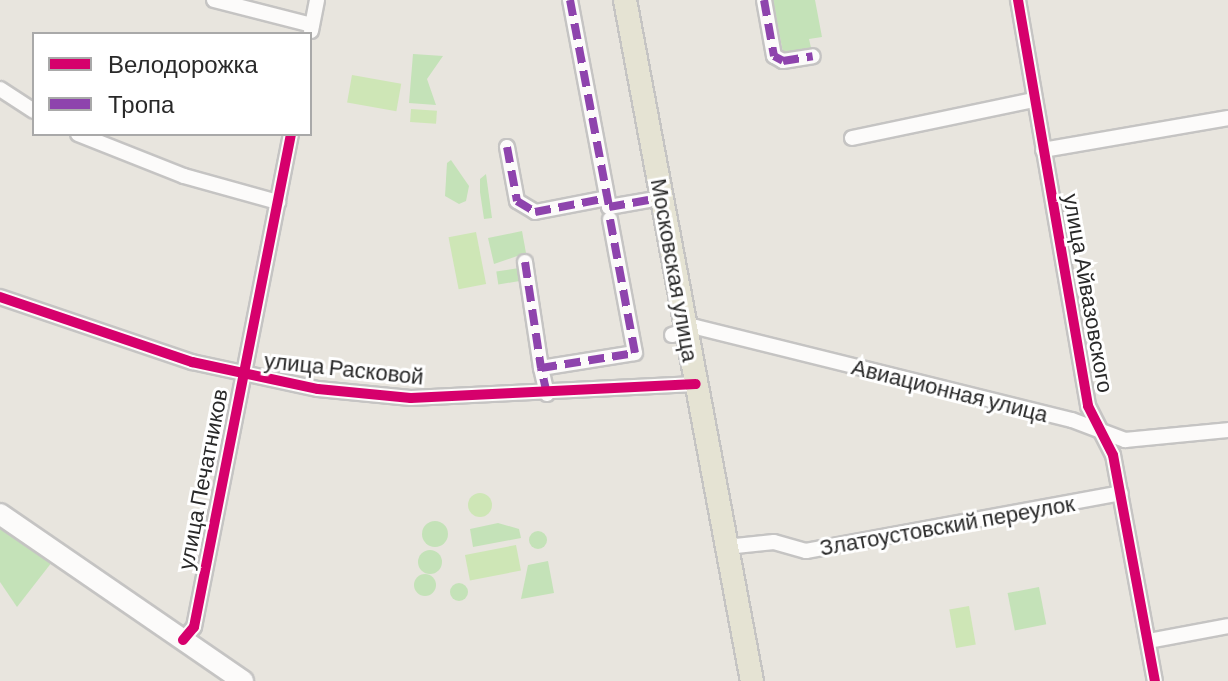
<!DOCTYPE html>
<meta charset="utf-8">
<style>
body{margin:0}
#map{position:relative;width:1228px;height:681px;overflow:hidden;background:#e8e5de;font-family:Barlow,sans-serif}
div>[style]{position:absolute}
.green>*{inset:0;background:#c4e2b8;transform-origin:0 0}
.round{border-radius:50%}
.pitch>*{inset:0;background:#cee6b6;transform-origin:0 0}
.roads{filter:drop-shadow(2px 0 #c5c4c3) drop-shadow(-2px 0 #c5c4c3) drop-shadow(0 2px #c5c4c3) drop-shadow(0 -2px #c5c4c3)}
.street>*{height:14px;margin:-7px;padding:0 7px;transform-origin:7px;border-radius:7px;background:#fcfbfa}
.secondary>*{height:20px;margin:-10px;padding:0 10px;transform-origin:10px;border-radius:10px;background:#fcfbfa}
.primary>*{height:22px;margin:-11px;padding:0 11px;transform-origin:11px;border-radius:11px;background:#e5e3d3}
.quiet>*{height:8px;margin-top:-4px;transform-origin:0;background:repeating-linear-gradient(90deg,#8e44ad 0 16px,transparent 0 24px)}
.cycleway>*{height:10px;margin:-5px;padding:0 5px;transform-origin:5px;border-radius:5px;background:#d6006c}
span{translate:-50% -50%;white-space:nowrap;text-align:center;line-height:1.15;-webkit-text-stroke:6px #fff;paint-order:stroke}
.street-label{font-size:22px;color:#292929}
.legend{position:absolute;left:32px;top:32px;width:280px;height:104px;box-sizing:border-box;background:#fff;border:2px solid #a9a9a9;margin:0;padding:10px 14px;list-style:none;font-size:24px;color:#292929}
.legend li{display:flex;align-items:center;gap:16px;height:40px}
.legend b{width:40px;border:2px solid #a9a9a9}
</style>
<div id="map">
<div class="green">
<i style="clip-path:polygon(773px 0,815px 0,822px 37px,809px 39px,812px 52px,784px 58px)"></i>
<i style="clip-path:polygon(413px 54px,443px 56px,427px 79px,436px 105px,409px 103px)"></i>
<i style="clip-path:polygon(451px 160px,469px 186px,466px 201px,459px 204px,445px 196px,447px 163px)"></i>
<i style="clip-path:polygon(486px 174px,492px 218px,484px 219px,480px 192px,480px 179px)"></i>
<i style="clip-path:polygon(522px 231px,526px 253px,494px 264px,488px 238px)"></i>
<i style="left:519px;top:268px;width:13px;height:23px;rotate:81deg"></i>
<i class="round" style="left:422px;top:521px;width:26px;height:26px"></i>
<i style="clip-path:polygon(498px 523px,519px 529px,521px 538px,473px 547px,470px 529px)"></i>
<i style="clip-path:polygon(0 525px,52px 562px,17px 607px,0 582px)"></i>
<i class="round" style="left:529px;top:531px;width:18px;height:18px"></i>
<i class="round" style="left:418px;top:550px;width:24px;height:24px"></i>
<i style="clip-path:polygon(548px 561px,554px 593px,521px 599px,528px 565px)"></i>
<i class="round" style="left:414px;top:574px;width:22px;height:22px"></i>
<i class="round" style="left:450px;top:583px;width:18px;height:18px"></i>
<i style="left:1039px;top:587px;width:38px;height:32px;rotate:79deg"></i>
</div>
<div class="pitch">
<i style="left:352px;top:75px;width:50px;height:28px;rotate:10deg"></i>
<i style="left:411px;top:109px;width:26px;height:13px;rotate:4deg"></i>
<i style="left:476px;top:232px;width:53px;height:28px;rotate:79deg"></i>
<i class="round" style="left:468px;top:493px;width:24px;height:24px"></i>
<i style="left:516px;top:545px;width:26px;height:52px;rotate:79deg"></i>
<i style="left:969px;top:606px;width:39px;height:20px;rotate:80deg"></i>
</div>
<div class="roads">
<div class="street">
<i style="left:214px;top:0;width:101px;rotate:14.3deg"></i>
<i style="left:570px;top:0;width:211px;rotate:79.3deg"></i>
<i style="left:609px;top:207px;width:40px;rotate:-10deg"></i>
<i style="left:764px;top:0;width:57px;rotate:79.9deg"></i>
<i style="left:774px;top:56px;width:10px;rotate:29deg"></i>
<i style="left:783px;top:61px;width:30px;rotate:-9deg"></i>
<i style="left:1018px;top:0;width:412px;rotate:80.2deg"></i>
<i style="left:1088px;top:406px;width:55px;rotate:63deg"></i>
<i style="left:1113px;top:455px;width:230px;rotate:79.5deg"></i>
<i style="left:311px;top:31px;width:32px;rotate:-79deg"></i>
<i style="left:0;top:89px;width:40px;rotate:32.9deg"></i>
<i style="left:78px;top:134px;width:114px;rotate:21.6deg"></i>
<i style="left:184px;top:176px;width:98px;rotate:15.5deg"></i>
<i style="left:852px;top:138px;width:186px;rotate:-11.8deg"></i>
<i style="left:507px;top:147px;width:55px;rotate:79.5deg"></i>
<i style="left:517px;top:201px;width:21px;rotate:31deg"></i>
<i style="left:535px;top:212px;width:73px;rotate:-11deg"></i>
<i style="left:1043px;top:150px;width:188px;rotate:-9.8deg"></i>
<i style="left:525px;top:262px;width:107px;rotate:81.4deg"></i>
<i style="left:0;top:297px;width:203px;rotate:18.7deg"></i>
<i style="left:192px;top:362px;width:129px;rotate:12.1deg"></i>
<i style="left:318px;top:389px;width:93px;rotate:5.5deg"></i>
<i style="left:411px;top:398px;width:285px;rotate:-2.8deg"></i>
<i style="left:672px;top:335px;width:25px;rotate:-18deg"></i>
<i style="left:696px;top:327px;width:387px;rotate:13.9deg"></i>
<i style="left:1072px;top:420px;width:57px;rotate:20.7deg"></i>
<i style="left:1125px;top:440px;width:103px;rotate:-5.5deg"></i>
<i style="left:547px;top:394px;width:27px;rotate:-103deg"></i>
<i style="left:541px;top:368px;width:95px;rotate:-9.1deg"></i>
<i style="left:635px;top:353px;width:136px;rotate:-100.6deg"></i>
<i style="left:726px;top:547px;width:48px;rotate:-5.9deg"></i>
<i style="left:774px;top:542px;width:33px;rotate:16deg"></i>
<i style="left:806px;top:551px;width:320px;rotate:-10.4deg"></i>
<i style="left:183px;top:640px;width:17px;rotate:-50deg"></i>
<i style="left:194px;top:627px;width:502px;rotate:-78.87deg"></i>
<i style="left:1148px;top:641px;width:81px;rotate:-10.6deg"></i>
</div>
<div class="secondary">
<i style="left:0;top:514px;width:295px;rotate:34.5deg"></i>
</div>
<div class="primary">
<i style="left:625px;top:0;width:693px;rotate:79.44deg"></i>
</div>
</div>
<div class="quiet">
<i style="left:570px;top:0;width:211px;rotate:79.3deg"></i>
<i style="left:609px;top:207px;width:40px;rotate:-10deg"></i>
<i style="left:764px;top:0;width:57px;rotate:79.9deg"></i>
<i style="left:774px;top:56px;width:10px;rotate:29deg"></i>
<i style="left:783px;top:61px;width:30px;rotate:-9deg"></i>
<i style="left:507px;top:147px;width:55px;rotate:79.5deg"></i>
<i style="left:517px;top:201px;width:21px;rotate:31deg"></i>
<i style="left:535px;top:212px;width:73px;rotate:-11deg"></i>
<i style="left:525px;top:262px;width:107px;rotate:81.4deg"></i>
<i style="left:547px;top:394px;width:27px;rotate:-103deg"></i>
<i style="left:541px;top:368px;width:95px;rotate:-9.1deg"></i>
<i style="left:635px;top:353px;width:136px;rotate:-100.6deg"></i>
</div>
<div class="cycleway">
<i style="left:1018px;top:0;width:412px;rotate:80.2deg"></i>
<i style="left:1088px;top:406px;width:55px;rotate:63deg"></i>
<i style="left:1113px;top:455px;width:230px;rotate:79.5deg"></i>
<i style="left:0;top:297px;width:203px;rotate:18.7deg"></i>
<i style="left:192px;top:362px;width:129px;rotate:12.1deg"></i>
<i style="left:318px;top:389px;width:93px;rotate:5.5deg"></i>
<i style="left:411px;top:398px;width:285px;rotate:-2.8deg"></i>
<i style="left:183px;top:640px;width:17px;rotate:-50deg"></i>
<i style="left:194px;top:627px;width:502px;rotate:-78.87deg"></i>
</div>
<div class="street-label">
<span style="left:675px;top:270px;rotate:80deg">Московская улица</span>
<span style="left:1089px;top:293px;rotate:80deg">улица Айвазовского</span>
<span style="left:344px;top:368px;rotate:6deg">улица Расковой</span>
<span style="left:950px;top:390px;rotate:14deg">Авиационная улица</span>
<span style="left:202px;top:479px;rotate:-79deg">улица Печатников</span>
<span style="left:947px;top:525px;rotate:-10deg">Златоустовский переулок</span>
</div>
<ul class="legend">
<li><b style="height:10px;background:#d6006c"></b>Велодорожка</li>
<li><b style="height:10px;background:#8e44ad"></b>Тропа</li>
</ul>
</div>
